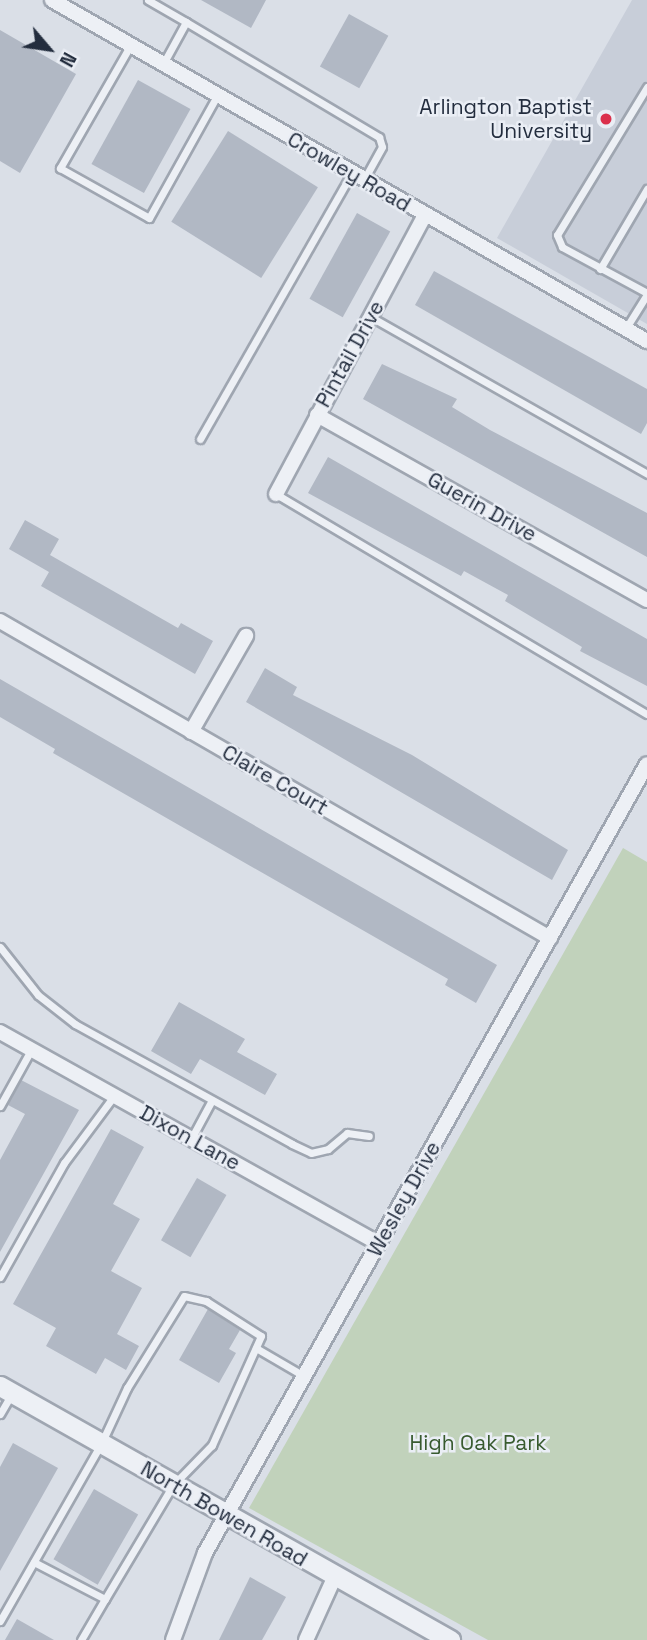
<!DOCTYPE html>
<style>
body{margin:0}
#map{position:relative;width:647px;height:1640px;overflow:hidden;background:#dadfe7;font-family:"Space Grotesk",sans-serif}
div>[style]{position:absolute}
.built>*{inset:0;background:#c8ced9}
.green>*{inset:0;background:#c1d2bb}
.building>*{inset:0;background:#b1b8c4;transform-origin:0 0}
.roads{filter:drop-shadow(2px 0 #9fa6b1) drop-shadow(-2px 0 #9fa6b1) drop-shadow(0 2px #9fa6b1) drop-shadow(0 -2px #9fa6b1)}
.service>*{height:7px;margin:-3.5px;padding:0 3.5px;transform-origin:3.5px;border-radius:3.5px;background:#edf0f5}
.minor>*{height:14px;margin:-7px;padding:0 7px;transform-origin:7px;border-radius:7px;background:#edf0f5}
.tertiary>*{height:19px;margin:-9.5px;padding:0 9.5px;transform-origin:9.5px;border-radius:9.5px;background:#edf0f5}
.dots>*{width:19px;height:19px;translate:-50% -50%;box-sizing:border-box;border:4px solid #eaeef5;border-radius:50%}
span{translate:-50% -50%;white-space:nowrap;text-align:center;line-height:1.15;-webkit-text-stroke:5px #eaeef5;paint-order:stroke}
.poi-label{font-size:21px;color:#232d3e}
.right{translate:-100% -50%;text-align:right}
.street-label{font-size:21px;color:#232d3e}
.park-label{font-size:21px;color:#385b2f}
.north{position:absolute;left:14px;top:14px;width:70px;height:70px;-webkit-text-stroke:5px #eaeef5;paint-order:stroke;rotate:119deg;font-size:19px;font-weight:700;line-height:28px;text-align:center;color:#232d3e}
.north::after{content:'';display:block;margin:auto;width:24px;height:32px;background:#232d3e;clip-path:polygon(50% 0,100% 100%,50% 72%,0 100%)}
</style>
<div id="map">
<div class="built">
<i style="clip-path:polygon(632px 0,647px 0,647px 324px,497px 238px)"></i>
</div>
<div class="green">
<i style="clip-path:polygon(623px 848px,647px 862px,647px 1640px,488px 1640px,249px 1508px)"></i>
</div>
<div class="building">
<i style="clip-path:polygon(201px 0,266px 0,251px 28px)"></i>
<i style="left:349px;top:14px;width:45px;height:60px;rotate:29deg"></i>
<i style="clip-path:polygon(0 30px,76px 74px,20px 173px,0 161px)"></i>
<i style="left:138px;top:80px;width:60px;height:96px;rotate:29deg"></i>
<i style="left:228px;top:131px;width:106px;height:107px;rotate:32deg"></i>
<i style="left:357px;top:213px;width:38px;height:98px;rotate:29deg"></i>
<i style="clip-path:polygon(434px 271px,647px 389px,647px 423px,641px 434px,415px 305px)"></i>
<i style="clip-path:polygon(382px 364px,457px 399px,452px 407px,490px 430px,647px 513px,647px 557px,363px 399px)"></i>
<i style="clip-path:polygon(328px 457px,647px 639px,647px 686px,580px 651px,582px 647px,505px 601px,508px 595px,464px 571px,461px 576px,308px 493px)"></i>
<i style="clip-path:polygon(25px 520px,59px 539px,50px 555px,178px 628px,181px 623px,213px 641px,195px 674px,41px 586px,49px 572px,9px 549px)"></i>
<i style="clip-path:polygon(265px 668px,297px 687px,293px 695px,412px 755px,568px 850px,552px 880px,246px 702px)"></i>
<i style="clip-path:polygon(0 679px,497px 965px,476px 1003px,445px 985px,448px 979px,53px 753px,55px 749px,0 717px)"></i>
<i style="clip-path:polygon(179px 1002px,245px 1039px,237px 1052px,277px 1074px,265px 1095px,200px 1059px,191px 1074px,151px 1051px)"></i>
<i style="clip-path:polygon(21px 1080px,79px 1110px,0 1252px,0 1160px,25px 1114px,8px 1105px)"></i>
<i style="clip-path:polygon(111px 1129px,144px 1147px,113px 1204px,140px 1219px,111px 1271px,142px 1288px,117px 1334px,139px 1346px,126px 1370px,105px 1358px,96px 1374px,46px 1346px,56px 1328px,13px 1304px)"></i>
<i style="left:197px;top:1178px;width:34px;height:72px;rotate:30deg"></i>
<i style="clip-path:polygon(208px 1309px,240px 1330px,229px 1349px,236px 1353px,219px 1383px,179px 1360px)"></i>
<i style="clip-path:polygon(13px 1443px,58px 1468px,0 1571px,0 1467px)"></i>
<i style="left:94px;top:1489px;width:51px;height:81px;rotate:30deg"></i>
<i style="clip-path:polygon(250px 1577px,286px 1597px,262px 1640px,219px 1640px)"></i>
<i style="clip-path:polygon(17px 1619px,54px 1640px,5px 1640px)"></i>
</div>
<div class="roads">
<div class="service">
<i style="left:148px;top:0;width:44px;rotate:30.1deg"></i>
<i style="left:186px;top:22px;width:48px;rotate:118.7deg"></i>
<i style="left:186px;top:22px;width:225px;rotate:30.8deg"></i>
<i style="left:379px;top:137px;width:10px;rotate:73deg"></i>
<i style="left:382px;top:147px;width:37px;rotate:119deg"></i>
<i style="left:130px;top:46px;width:141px;rotate:119.8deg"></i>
<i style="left:60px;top:168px;width:102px;rotate:29.3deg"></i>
<i style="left:149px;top:218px;width:140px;rotate:-60.9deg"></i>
<i style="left:647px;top:87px;width:173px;rotate:121.3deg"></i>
<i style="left:557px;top:235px;width:13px;rotate:67deg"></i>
<i style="left:562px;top:247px;width:97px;rotate:28.4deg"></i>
<i style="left:600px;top:269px;width:93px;rotate:-59.6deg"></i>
<i style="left:371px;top:317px;width:318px;rotate:29.6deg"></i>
<i style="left:626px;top:328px;width:39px;rotate:-58deg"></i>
<i style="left:200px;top:439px;width:305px;rotate:-60.3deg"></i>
<i style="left:276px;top:494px;width:431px;rotate:30.7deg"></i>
<i style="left:0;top:947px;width:61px;rotate:51.6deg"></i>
<i style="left:38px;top:995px;width:47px;rotate:38.1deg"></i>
<i style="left:75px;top:1024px;width:248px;rotate:28.9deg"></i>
<i style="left:292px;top:1144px;width:21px;rotate:25deg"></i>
<i style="left:311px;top:1153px;width:17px;rotate:-13deg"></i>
<i style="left:328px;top:1149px;width:25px;rotate:-40deg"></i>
<i style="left:347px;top:1133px;width:22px;rotate:8deg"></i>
<i style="left:0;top:1106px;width:64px;rotate:-61deg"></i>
<i style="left:191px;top:1139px;width:44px;rotate:-61.7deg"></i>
<i style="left:0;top:1277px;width:131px;rotate:-60.7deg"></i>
<i style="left:64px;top:1163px;width:84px;rotate:-53.3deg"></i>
<i style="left:256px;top:1348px;width:56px;rotate:30.3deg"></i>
<i style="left:0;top:1414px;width:24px;rotate:-60deg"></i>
<i style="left:0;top:1621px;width:204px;rotate:-60.3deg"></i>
<i style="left:101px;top:1444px;width:62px;rotate:-65.1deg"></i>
<i style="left:127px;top:1388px;width:108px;rotate:-58.2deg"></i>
<i style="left:184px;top:1296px;width:23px;rotate:13deg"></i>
<i style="left:206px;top:1301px;width:65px;rotate:32.5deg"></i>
<i style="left:261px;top:1336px;width:120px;rotate:114.2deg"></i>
<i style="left:212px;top:1445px;width:56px;rotate:134.3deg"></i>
<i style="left:173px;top:1485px;width:133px;rotate:120.8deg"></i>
<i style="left:105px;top:1599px;width:80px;rotate:-152.5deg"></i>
<i style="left:81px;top:1640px;width:48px;rotate:-59.7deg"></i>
</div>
<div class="minor">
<i style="left:52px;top:0;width:686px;rotate:29.82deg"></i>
<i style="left:317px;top:415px;width:378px;rotate:29.3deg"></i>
<i style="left:276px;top:494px;width:316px;rotate:-61.9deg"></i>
<i style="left:0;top:621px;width:635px;rotate:29.96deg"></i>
<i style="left:191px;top:732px;width:111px;rotate:-60.2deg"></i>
<i style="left:0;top:1032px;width:434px;rotate:29.2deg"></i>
<i style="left:173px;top:1640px;width:93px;rotate:-69.8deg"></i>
<i style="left:205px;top:1553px;width:904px;rotate:-60.74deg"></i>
<i style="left:306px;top:1640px;width:70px;rotate:-65.6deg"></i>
</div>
<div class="tertiary">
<i style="left:0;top:1386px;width:517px;rotate:29.44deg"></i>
</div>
</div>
<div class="dots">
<i style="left:606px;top:119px;background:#db304c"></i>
</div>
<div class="poi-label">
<span class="right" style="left:592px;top:119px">Arlington Baptist<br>University</span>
</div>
<div class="street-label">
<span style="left:349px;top:172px;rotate:30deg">Crowley Road</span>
<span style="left:350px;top:354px;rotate:-61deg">Pintail Drive</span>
<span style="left:482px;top:507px;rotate:29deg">Guerin Drive</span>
<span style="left:275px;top:780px;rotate:30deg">Claire Court</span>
<span style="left:190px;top:1138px;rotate:29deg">Dixon Lane</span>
<span style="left:404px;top:1199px;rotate:-61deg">Wesley Drive</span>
<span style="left:224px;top:1514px;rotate:30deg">North Bowen Road</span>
</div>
<div class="park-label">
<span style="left:478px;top:1443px">High Oak Park</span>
</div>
<div class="north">N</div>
</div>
